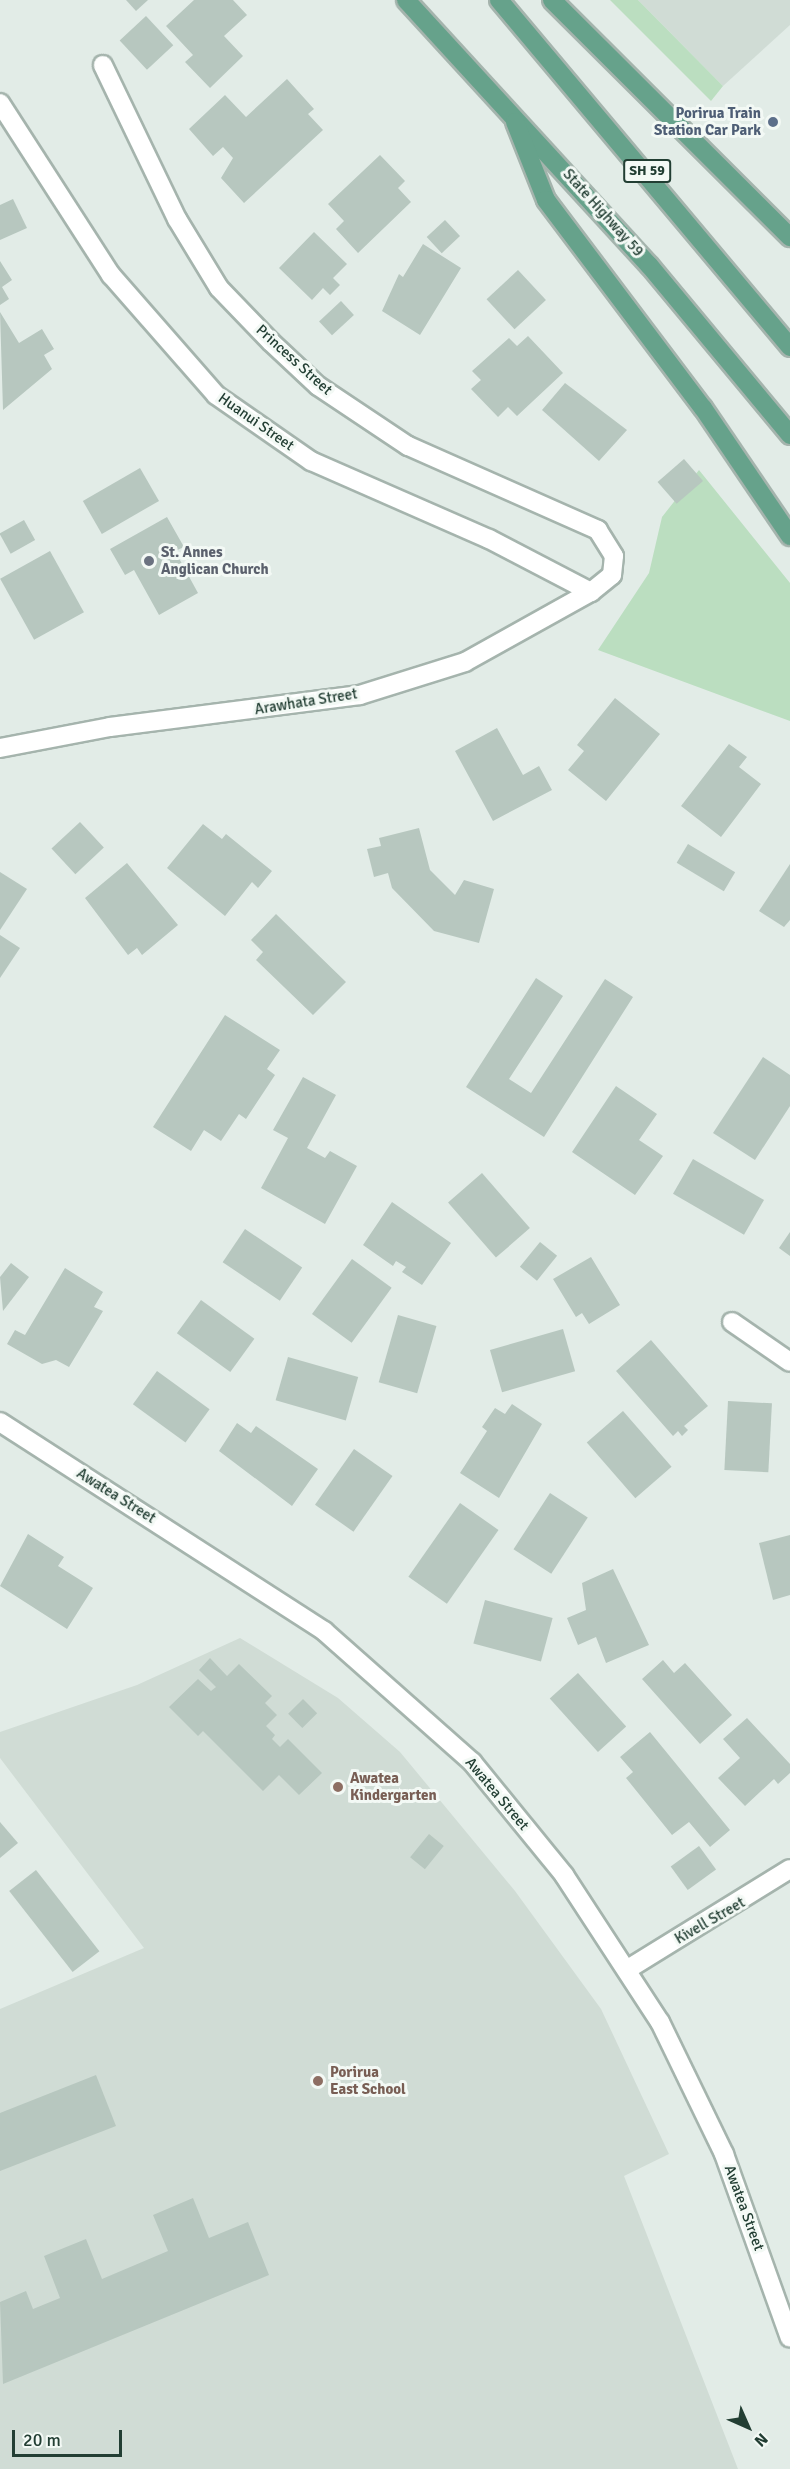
<!DOCTYPE html>
<style>
body{margin:0}
#map{position:relative;width:790px;height:2469px;overflow:hidden;background:#e2ece7;font-family:Signika,sans-serif}
div>[style]{position:absolute}
.built>*{inset:0;background:#d0dcd5}
.green>*{inset:0;background:#bbdec0}
.building>*{inset:0;background:#b7c7bf;transform-origin:0 0}
.roads{filter:drop-shadow(2px 0 #a5b4ad) drop-shadow(-2px 0 #a5b4ad) drop-shadow(0 2px #a5b4ad) drop-shadow(0 -2px #a5b4ad)}
.minor>*{height:18px;margin:-9px;padding:0 9px;transform-origin:9px;border-radius:9px;background:#fff}
.major>*{height:18px;margin:-9px;padding:0 9px;transform-origin:9px;border-radius:9px;background:#66a28b}
.dots>*{width:16px;height:16px;translate:-50% -50%;box-sizing:border-box;border:3px solid #f3f9f5;border-radius:50%}
span{translate:-50% -50%;white-space:nowrap;text-align:center;line-height:1.15;-webkit-text-stroke:6px #f3f9f5;paint-order:stroke}
.shield-label span{padding:2px 4px;background:#f3f9f5;border:2px solid;border-radius:4px;-webkit-text-stroke-width:0}
.shield-label{font-size:14px;color:#223e33;font-weight:700}
.service-label{font-size:15px;color:#4e5e75;font-weight:700}
.right{translate:-100% -50%;text-align:right}
.street-label{font-size:15px;color:#223e33}
.worship-label{font-size:15px;color:#5b616d;font-weight:700}
.left{translate:0 -50%;text-align:left}
.education-label{font-size:15px;color:#785e54;font-weight:700}
.north{position:absolute;left:718px;top:2397px;width:60px;height:60px;-webkit-text-stroke:4px #f3f9f5;paint-order:stroke;rotate:135deg;font-size:16px;font-weight:700;line-height:24px;text-align:center;color:#223e33}
.north::after{content:'';display:block;margin:auto;width:21px;height:27px;background:#223e33;clip-path:polygon(50% 0,100% 100%,50% 72%,0 100%)}
.scale{position:absolute;left:12px;top:2430px;width:110px;height:27px;box-sizing:border-box;border:3px solid #223e33;border-top:0;padding-left:8px;font-size:18px;line-height:21px;white-space:nowrap;color:#223e33;-webkit-text-stroke:4px #f3f9f5;paint-order:stroke}
</style>
<div id="map">
<div class="built">
<i style="clip-path:polygon(638px 0,790px 0,790px 25px,723px 86px)"></i>
<i style="clip-path:polygon(240px 1638px,338px 1698px,400px 1752px,515px 1891px,601px 2009px,669px 2154px,624px 2176px,738px 2469px,0 2469px,0 2009px,144px 1948px,0 1758px,0 1732px,137px 1685px)"></i>
</div>
<div class="green">
<i style="clip-path:polygon(610px 0,638px 0,723px 86px,711px 101px)"></i>
<i style="clip-path:polygon(699px 470px,790px 583px,790px 721px,598px 650px,649px 573px,662px 517px)"></i>
</div>
<div class="building">
<i style="clip-path:polygon(126px 0,148px 0,136px 11px)"></i>
<i style="clip-path:polygon(194px 0,233px 0,247px 15px,224px 36px,243px 56px,210px 88px,185px 62px,193px 55px,166px 26px)"></i>
<i style="left:146px;top:16px;width:40px;height:36px;rotate:47deg"></i>
<i style="clip-path:polygon(287px 79px,314px 109px,308px 114px,323px 130px,244px 203px,221px 178px,233px 158px,223px 147px,213px 156px,189px 129px,225px 95px,246px 117px)"></i>
<i style="clip-path:polygon(380px 155px,405px 181px,398px 188px,411px 202px,358px 253px,336px 229px,344px 221px,328px 204px)"></i>
<i style="clip-path:polygon(13px 199px,27px 228px,0 240px,0 205px)"></i>
<i style="left:445px;top:220px;width:22px;height:25px;rotate:47deg"></i>
<i style="clip-path:polygon(314px 232px,347px 264px,333px 278px,340px 285px,330px 295px,323px 288px,312px 300px,279px 268px)"></i>
<i style="clip-path:polygon(423px 244px,461px 268px,420px 335px,382px 311px,399px 274px,403px 277px)"></i>
<i style="clip-path:polygon(0 261px,12px 280px,2px 287px,9px 299px,0 305px)"></i>
<i style="left:518px;top:270px;width:41px;height:43px;rotate:47deg"></i>
<i style="left:341px;top:301px;width:19px;height:30px;rotate:47deg"></i>
<i style="clip-path:polygon(0 312px,19px 343px,42px 329px,54px 349px,44px 355px,52px 369px,3px 410px)"></i>
<i style="clip-path:polygon(528px 336px,563px 373px,517px 416px,508px 407px,498px 417px,471px 389px,481px 380px,472px 371px,509px 338px,517px 346px)"></i>
<i style="clip-path:polygon(565px 383px,627px 430px,599px 461px,542px 410px)"></i>
<i style="left:684px;top:459px;width:29px;height:35px;rotate:49deg"></i>
<i style="left:140px;top:468px;width:38px;height:66px;rotate:60deg"></i>
<i style="clip-path:polygon(167px 517px,184px 547px,175px 551px,198px 593px,159px 615px,134px 570px,125px 575px,110px 549px)"></i>
<i style="left:24px;top:520px;width:23px;height:28px;rotate:61deg"></i>
<i style="left:50px;top:551px;width:70px;height:57px;rotate:61deg"></i>
<i style="clip-path:polygon(615px 698px,660px 734px,606px 801px,568px 770px,584px 751px,577px 745px)"></i>
<i style="clip-path:polygon(497px 728px,523px 775px,539px 766px,552px 790px,493px 821px,455px 751px)"></i>
<i style="clip-path:polygon(729px 744px,747px 757px,739px 767px,761px 784px,721px 837px,681px 806px)"></i>
<i style="left:80px;top:822px;width:35px;height:39px;rotate:47deg"></i>
<i style="clip-path:polygon(203px 824px,222px 839px,226px 834px,272px 871px,258px 888px,252px 882px,225px 916px,167px 868px)"></i>
<i style="clip-path:polygon(419px 828px,430px 870px,455px 895px,464px 880px,494px 889px,479px 943px,434px 931px,392px 888px,388px 873px,374px 877px,367px 849px,381px 846px,379px 838px)"></i>
<i style="left:688px;top:844px;width:55px;height:22px;rotate:31deg"></i>
<i style="clip-path:polygon(127px 863px,178px 925px,142px 955px,137px 948px,128px 955px,85px 898px)"></i>
<i style="clip-path:polygon(790px 864px,790px 920px,784px 927px,759px 911px)"></i>
<i style="clip-path:polygon(0 872px,27px 889px,0 930px)"></i>
<i style="clip-path:polygon(276px 914px,346px 982px,313px 1015px,256px 960px,263px 952px,251px 940px)"></i>
<i style="clip-path:polygon(0 935px,20px 948px,0 978px)"></i>
<i style="clip-path:polygon(536px 978px,563px 996px,509px 1079px,531px 1093px,605px 979px,633px 997px,544px 1137px,466px 1087px)"></i>
<i style="clip-path:polygon(225px 1015px,280px 1050px,267px 1069px,275px 1075px,246px 1119px,239px 1114px,221px 1141px,204px 1130px,191px 1151px,153px 1127px)"></i>
<i style="clip-path:polygon(763px 1057px,790px 1075px,790px 1106px,755px 1160px,713px 1133px)"></i>
<i style="clip-path:polygon(303px 1077px,336px 1095px,307px 1148px,325px 1158px,330px 1151px,357px 1166px,325px 1224px,261px 1188px,288px 1138px,273px 1130px)"></i>
<i style="clip-path:polygon(616px 1086px,657px 1114px,639px 1140px,663px 1156px,635px 1195px,572px 1152px)"></i>
<i style="left:693px;top:1159px;width:82px;height:40px;rotate:30deg"></i>
<i style="left:482px;top:1173px;width:73px;height:45px;rotate:49deg"></i>
<i style="clip-path:polygon(392px 1202px,451px 1243px,422px 1285px,402px 1272px,406px 1267px,396px 1261px,393px 1266px,363px 1245px)"></i>
<i style="left:245px;top:1229px;width:69px;height:40px;rotate:34deg"></i>
<i style="clip-path:polygon(790px 1232px,790px 1256px,779px 1248px)"></i>
<i style="left:540px;top:1242px;width:22px;height:32px;rotate:39deg"></i>
<i style="clip-path:polygon(591px 1257px,620px 1305px,589px 1324px,582px 1313px,576px 1317px,553px 1279px)"></i>
<i style="left:352px;top:1259px;width:49px;height:68px;rotate:36deg"></i>
<i style="clip-path:polygon(11px 1263px,29px 1277px,3px 1311px,0 1277px)"></i>
<i style="clip-path:polygon(65px 1268px,103px 1292px,94px 1307px,103px 1311px,69px 1367px,56px 1360px,42px 1364px,7px 1344px,15px 1330px,25px 1335px)"></i>
<i style="left:201px;top:1300px;width:66px;height:41px;rotate:36deg"></i>
<i style="left:398px;top:1315px;width:40px;height:70px;rotate:16deg"></i>
<i style="left:563px;top:1329px;width:44px;height:76px;rotate:74deg"></i>
<i style="clip-path:polygon(651px 1340px,708px 1406px,684px 1426px,688px 1430px,682px 1436px,678px 1431px,673px 1436px,616px 1371px)"></i>
<i style="left:288px;top:1357px;width:73px;height:45px;rotate:16deg"></i>
<i style="left:157px;top:1371px;width:65px;height:41px;rotate:36deg"></i>
<i style="left:728px;top:1401px;width:44px;height:69px;rotate:3deg"></i>
<i style="clip-path:polygon(512px 1404px,542px 1424px,499px 1498px,460px 1473px,487px 1431px,482px 1427px,495px 1408px,505px 1414px)"></i>
<i style="left:623px;top:1411px;width:74px;height:48px;rotate:49deg"></i>
<i style="clip-path:polygon(237px 1423px,251px 1433px,256px 1426px,318px 1469px,292px 1506px,219px 1451px)"></i>
<i style="left:354px;top:1449px;width:47px;height:68px;rotate:35deg"></i>
<i style="left:550px;top:1493px;width:45px;height:67px;rotate:33deg"></i>
<i style="left:460px;top:1503px;width:47px;height:90px;rotate:35deg"></i>
<i style="clip-path:polygon(28px 1534px,64px 1557px,58px 1566px,93px 1588px,67px 1629px,0 1586px)"></i>
<i style="clip-path:polygon(790px 1535px,790px 1595px,773px 1600px,759px 1543px)"></i>
<i style="clip-path:polygon(613px 1569px,649px 1645px,606px 1663px,596px 1637px,578px 1645px,567px 1618px,586px 1610px,582px 1583px)"></i>
<i style="left:485px;top:1600px;width:70px;height:45px;rotate:15deg"></i>
<i style="clip-path:polygon(210px 1658px,227px 1676px,239px 1664px,272px 1696px,265px 1703px,277px 1715px,266px 1726px,275px 1735px,272px 1739px,280px 1747px,288px 1739px,322px 1773px,299px 1795px,279px 1775px,263px 1791px,203px 1731px,198px 1736px,169px 1707px,198px 1679px,211px 1691px,216px 1687px,199px 1670px)"></i>
<i style="clip-path:polygon(663px 1660px,674px 1673px,685px 1663px,732px 1715px,700px 1744px,642px 1679px)"></i>
<i style="left:578px;top:1673px;width:72px;height:38px;rotate:48deg"></i>
<i style="left:303px;top:1699px;width:20px;height:21px;rotate:45deg"></i>
<i style="clip-path:polygon(747px 1718px,790px 1764px,790px 1773px,778px 1784px,774px 1779px,745px 1806px,718px 1778px,740px 1758px,723px 1739px)"></i>
<i style="clip-path:polygon(650px 1732px,730px 1830px,710px 1847px,689px 1822px,672px 1835px,626px 1778px,633px 1772px,620px 1757px)"></i>
<i style="clip-path:polygon(0 1822px,18px 1843px,0 1858px)"></i>
<i style="left:429px;top:1834px;width:19px;height:30px;rotate:39deg"></i>
<i style="left:699px;top:1846px;width:29px;height:35px;rotate:54deg"></i>
<i style="left:36px;top:1870px;width:103px;height:34px;rotate:52deg"></i>
<i style="clip-path:polygon(96px 2075px,116px 2126px,0 2171px,0 2113px)"></i>
<i style="clip-path:polygon(193px 2198px,209px 2238px,248px 2222px,269px 2275px,3px 2384px,0 2302px,26px 2291px,33px 2309px,60px 2298px,44px 2256px,86px 2239px,102px 2279px,168px 2251px,153px 2215px)"></i>
</div>
<div class="roads">
<div class="minor">
<i style="left:0;top:103px;width:205px;rotate:57.2deg"></i>
<i style="left:111px;top:275px;width:159px;rotate:48.8deg"></i>
<i style="left:216px;top:395px;width:116px;rotate:34.8deg"></i>
<i style="left:311px;top:461px;width:194px;rotate:23.7deg"></i>
<i style="left:489px;top:539px;width:115px;rotate:27.5deg"></i>
<i style="left:0;top:748px;width:112px;rotate:-10.8deg"></i>
<i style="left:110px;top:727px;width:252px;rotate:-7.3deg"></i>
<i style="left:360px;top:695px;width:110px;rotate:-17.4deg"></i>
<i style="left:465px;top:662px;width:144px;rotate:-29.1deg"></i>
<i style="left:591px;top:592px;width:27px;rotate:-39deg"></i>
<i style="left:612px;top:575px;width:19px;rotate:-84deg"></i>
<i style="left:614px;top:556px;width:31px;rotate:-122deg"></i>
<i style="left:598px;top:530px;width:208px;rotate:-156.1deg"></i>
<i style="left:408px;top:446px;width:108px;rotate:-146.3deg"></i>
<i style="left:318px;top:386px;width:64px;rotate:-136.9deg"></i>
<i style="left:271px;top:342px;width:75px;rotate:-133.9deg"></i>
<i style="left:219px;top:288px;width:81px;rotate:-121.3deg"></i>
<i style="left:177px;top:219px;width:171px;rotate:-115.7deg"></i>
<i style="left:732px;top:1322px;width:70px;rotate:34.6deg"></i>
<i style="left:0;top:1422px;width:386px;rotate:32.8deg"></i>
<i style="left:324px;top:1631px;width:198px;rotate:41.5deg"></i>
<i style="left:472px;top:1762px;width:146px;rotate:50.8deg"></i>
<i style="left:564px;top:1875px;width:176px;rotate:56.9deg"></i>
<i style="left:660px;top:2022px;width:147px;rotate:64.1deg"></i>
<i style="left:724px;top:2154px;width:195px;rotate:70.3deg"></i>
<i style="left:628px;top:1969px;width:190px;rotate:-31.7deg"></i>
</div>
<div class="major">
<i style="left:406px;top:0;width:360px;rotate:47.5deg"></i>
<i style="left:649px;top:265px;width:221px;rotate:50.3deg"></i>
<i style="left:499px;top:0;width:453px;rotate:50deg"></i>
<i style="left:552px;top:0;width:336px;rotate:44.9deg"></i>
<i style="left:515px;top:122px;width:84px;rotate:68.3deg"></i>
<i style="left:546px;top:200px;width:261px;rotate:53deg"></i>
<i style="left:703px;top:408px;width:155px;rotate:55.8deg"></i>
</div>
</div>
<div class="dots">
<i style="left:773px;top:122px;background:#5c6f8a"></i>
<i style="left:149px;top:561px;background:#6b7280"></i>
<i style="left:338px;top:1787px;background:#8d6e63"></i>
<i style="left:318px;top:2081px;background:#8d6e63"></i>
</div>
<div class="shield-label">
<span style="left:647px;top:171px">SH 59</span>
</div>
<div class="service-label">
<span class="right" style="left:761px;top:122px">Porirua Train<br>Station Car Park</span>
</div>
<div class="street-label">
<span style="left:603px;top:213px;rotate:48deg">State Highway 59</span>
<span style="left:294px;top:360px;rotate:42deg">Princess Street</span>
<span style="left:256px;top:422px;rotate:35deg">Huanui Street</span>
<span style="left:306px;top:702px;rotate:-9deg">Arawhata Street</span>
<span style="left:116px;top:1496px;rotate:32deg">Awatea Street</span>
<span style="left:497px;top:1794px;rotate:50deg">Awatea Street</span>
<span style="left:710px;top:1921px;rotate:-30deg">Kivell Street</span>
<span style="left:744px;top:2208px;rotate:70deg">Awatea Street</span>
</div>
<div class="worship-label">
<span class="left" style="left:161px;top:561px">St. Annes<br>Anglican Church</span>
</div>
<div class="education-label">
<span class="left" style="left:350px;top:1787px">Awatea<br>Kindergarten</span>
<span class="left" style="left:330px;top:2081px">Porirua<br>East School</span>
</div>
<div class="north">N</div>
<div class="scale">20 m</div>
</div>
